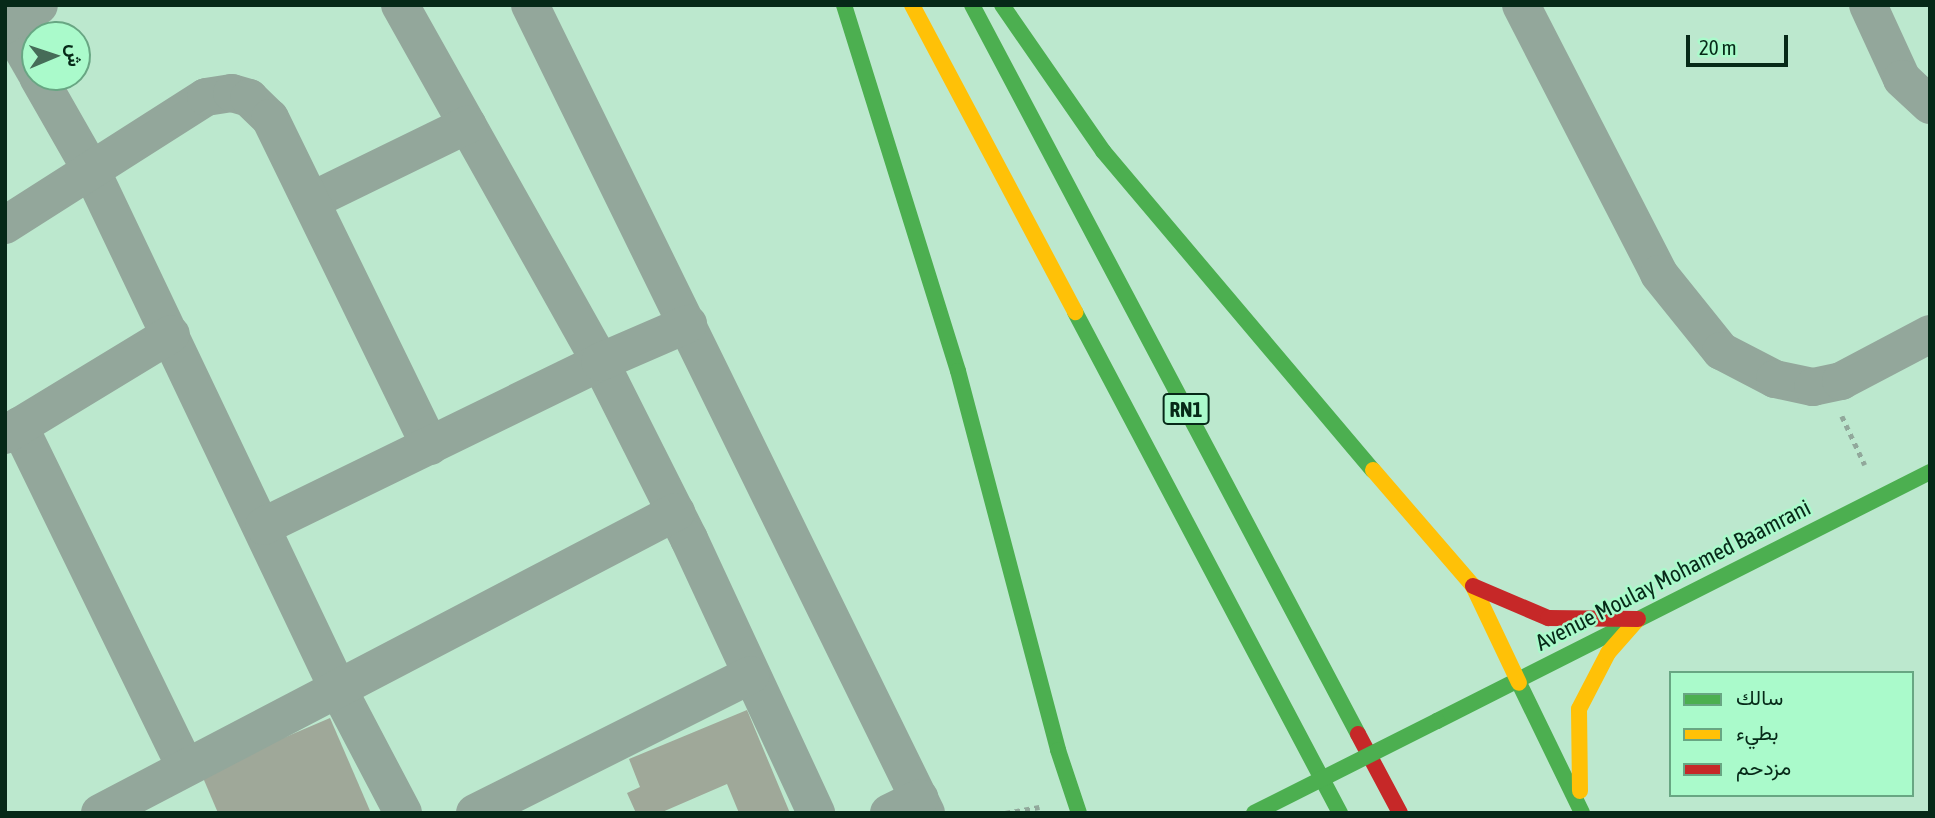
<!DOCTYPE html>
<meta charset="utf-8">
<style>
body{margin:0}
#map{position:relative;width:1935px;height:818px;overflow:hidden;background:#bce8ce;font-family:"Asap Condensed",Vazirmatn,sans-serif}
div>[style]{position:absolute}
.building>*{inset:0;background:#9fa899}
.path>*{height:4.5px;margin-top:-2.25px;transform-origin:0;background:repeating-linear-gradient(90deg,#91a89b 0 5px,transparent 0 10px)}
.street>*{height:38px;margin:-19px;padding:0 19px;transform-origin:19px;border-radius:19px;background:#93a79b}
.fast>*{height:16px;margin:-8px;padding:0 8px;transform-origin:8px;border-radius:8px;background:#4caf50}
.slow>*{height:16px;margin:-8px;padding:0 8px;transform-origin:8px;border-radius:8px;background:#ffc107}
.jam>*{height:16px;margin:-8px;padding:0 8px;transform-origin:8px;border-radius:8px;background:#c62828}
.fast-bridge>*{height:16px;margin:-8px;padding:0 8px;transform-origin:8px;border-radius:8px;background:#4caf50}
span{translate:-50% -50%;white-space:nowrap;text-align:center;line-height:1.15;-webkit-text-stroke:5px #aafacb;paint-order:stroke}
.shield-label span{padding:2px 5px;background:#aafacb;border:2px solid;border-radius:5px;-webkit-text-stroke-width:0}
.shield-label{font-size:21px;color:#062918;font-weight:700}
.street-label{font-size:23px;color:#062918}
.frame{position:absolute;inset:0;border:7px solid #062918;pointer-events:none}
.legend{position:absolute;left:1669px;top:671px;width:245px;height:126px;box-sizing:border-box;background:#aafacb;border:2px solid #68a683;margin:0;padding:9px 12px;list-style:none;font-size:21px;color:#062918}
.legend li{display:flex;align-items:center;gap:14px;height:35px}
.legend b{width:35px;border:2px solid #68a683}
.north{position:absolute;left:21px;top:21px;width:70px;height:70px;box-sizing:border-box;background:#aafacb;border:2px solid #68a683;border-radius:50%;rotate:88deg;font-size:19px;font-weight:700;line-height:28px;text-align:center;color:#062918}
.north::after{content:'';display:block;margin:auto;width:24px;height:32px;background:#466c58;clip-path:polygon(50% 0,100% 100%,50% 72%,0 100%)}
.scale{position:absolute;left:1686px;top:35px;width:102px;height:32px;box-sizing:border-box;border:4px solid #062918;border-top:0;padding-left:9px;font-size:21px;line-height:24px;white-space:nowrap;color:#062918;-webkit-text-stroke:5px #aafacb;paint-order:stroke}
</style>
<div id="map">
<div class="building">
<i style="clip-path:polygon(747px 710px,790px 813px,739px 813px,727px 784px,660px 813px,636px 813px,627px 793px,640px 787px,629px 759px)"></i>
<i style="clip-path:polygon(330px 718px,371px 813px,218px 813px,201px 773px)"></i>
</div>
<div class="path">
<i style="left:1842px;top:416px;width:54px;rotate:64.9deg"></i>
<i style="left:1005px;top:813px;width:35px;rotate:-10deg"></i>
</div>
<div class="street">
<i style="left:400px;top:5px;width:409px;rotate:60.7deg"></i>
<i style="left:600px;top:362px;width:198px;rotate:63.3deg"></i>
<i style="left:689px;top:539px;width:302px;rotate:65.1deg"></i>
<i style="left:530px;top:5px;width:900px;rotate:63.89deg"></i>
<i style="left:1521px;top:5px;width:302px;rotate:62.8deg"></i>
<i style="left:1659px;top:274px;width:99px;rotate:51.2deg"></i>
<i style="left:1721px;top:351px;width:61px;rotate:27.4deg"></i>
<i style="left:1775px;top:379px;width:39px;rotate:12deg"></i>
<i style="left:1813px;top:387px;width:29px;rotate:-12deg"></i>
<i style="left:1841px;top:381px;width:101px;rotate:-27.8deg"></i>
<i style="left:1868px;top:5px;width:81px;rotate:65.3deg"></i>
<i style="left:1902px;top:79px;width:38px;rotate:43deg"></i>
<i style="left:5px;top:19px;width:60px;rotate:60deg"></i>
<i style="left:5px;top:25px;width:39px;rotate:-30deg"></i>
<i style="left:38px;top:77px;width:107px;rotate:60.3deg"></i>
<i style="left:91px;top:170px;width:575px;rotate:64.55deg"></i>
<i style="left:338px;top:689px;width:140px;rotate:62.3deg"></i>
<i style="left:311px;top:201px;width:174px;rotate:-26deg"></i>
<i style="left:5px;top:225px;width:238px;rotate:-32.5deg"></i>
<i style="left:206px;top:97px;width:26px;rotate:-9deg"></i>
<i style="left:232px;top:93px;width:18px;rotate:16deg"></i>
<i style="left:249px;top:98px;width:29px;rotate:44deg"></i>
<i style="left:270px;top:118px;width:365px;rotate:64deg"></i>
<i style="left:19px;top:426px;width:379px;rotate:64deg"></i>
<i style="left:5px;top:435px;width:194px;rotate:-31.3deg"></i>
<i style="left:264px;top:526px;width:374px;rotate:-26deg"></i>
<i style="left:600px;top:362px;width:96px;rotate:-23.4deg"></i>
<i style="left:100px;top:813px;width:650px;rotate:-27.59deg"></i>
<i style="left:475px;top:813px;width:308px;rotate:-26.6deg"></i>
<i style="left:889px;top:813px;width:34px;rotate:-26deg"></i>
</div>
<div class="fast">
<i style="left:844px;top:5px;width:383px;rotate:72.7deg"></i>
<i style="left:958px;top:371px;width:392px;rotate:75.2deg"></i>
<i style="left:1058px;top:750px;width:66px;rotate:71.6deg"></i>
<i style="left:972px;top:5px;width:825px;rotate:62.1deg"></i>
<i style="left:1002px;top:5px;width:178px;rotate:55.3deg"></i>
<i style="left:1103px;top:151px;width:418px;rotate:49.8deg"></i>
<i style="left:1075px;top:312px;width:567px;rotate:62.12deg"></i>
<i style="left:1519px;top:683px;width:144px;rotate:64.1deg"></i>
<i style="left:1437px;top:721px;width:552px;rotate:-26.8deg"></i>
</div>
<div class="slow">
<i style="left:912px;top:5px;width:348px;rotate:62deg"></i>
<i style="left:1373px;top:470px;width:153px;rotate:49.2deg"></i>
<i style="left:1473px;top:586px;width:107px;rotate:64.6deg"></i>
<i style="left:1580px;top:791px;width:82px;rotate:-90.7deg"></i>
<i style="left:1579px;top:709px;width:63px;rotate:-62.6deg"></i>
<i style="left:1608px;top:653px;width:45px;rotate:-48.6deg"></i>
</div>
<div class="jam">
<i style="left:1473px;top:586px;width:82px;rotate:23.1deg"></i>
<i style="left:1548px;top:618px;width:90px;rotate:0.6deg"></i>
<i style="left:1358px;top:734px;width:89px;rotate:62deg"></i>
</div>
<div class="fast-bridge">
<i style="left:1254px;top:813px;width:205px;rotate:-26.7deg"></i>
</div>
<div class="shield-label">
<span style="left:1186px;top:409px">RN1</span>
</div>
<div class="street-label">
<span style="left:1673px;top:575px;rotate:-27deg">Avenue Moulay Mohamed Baamrani</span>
</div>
<div class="frame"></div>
<ul class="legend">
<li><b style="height:9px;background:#4caf50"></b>سالك</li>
<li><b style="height:9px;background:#ffc107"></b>بطيء</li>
<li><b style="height:9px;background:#c62828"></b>مزدحم</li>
</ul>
<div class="north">ش</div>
<div class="scale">20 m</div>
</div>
